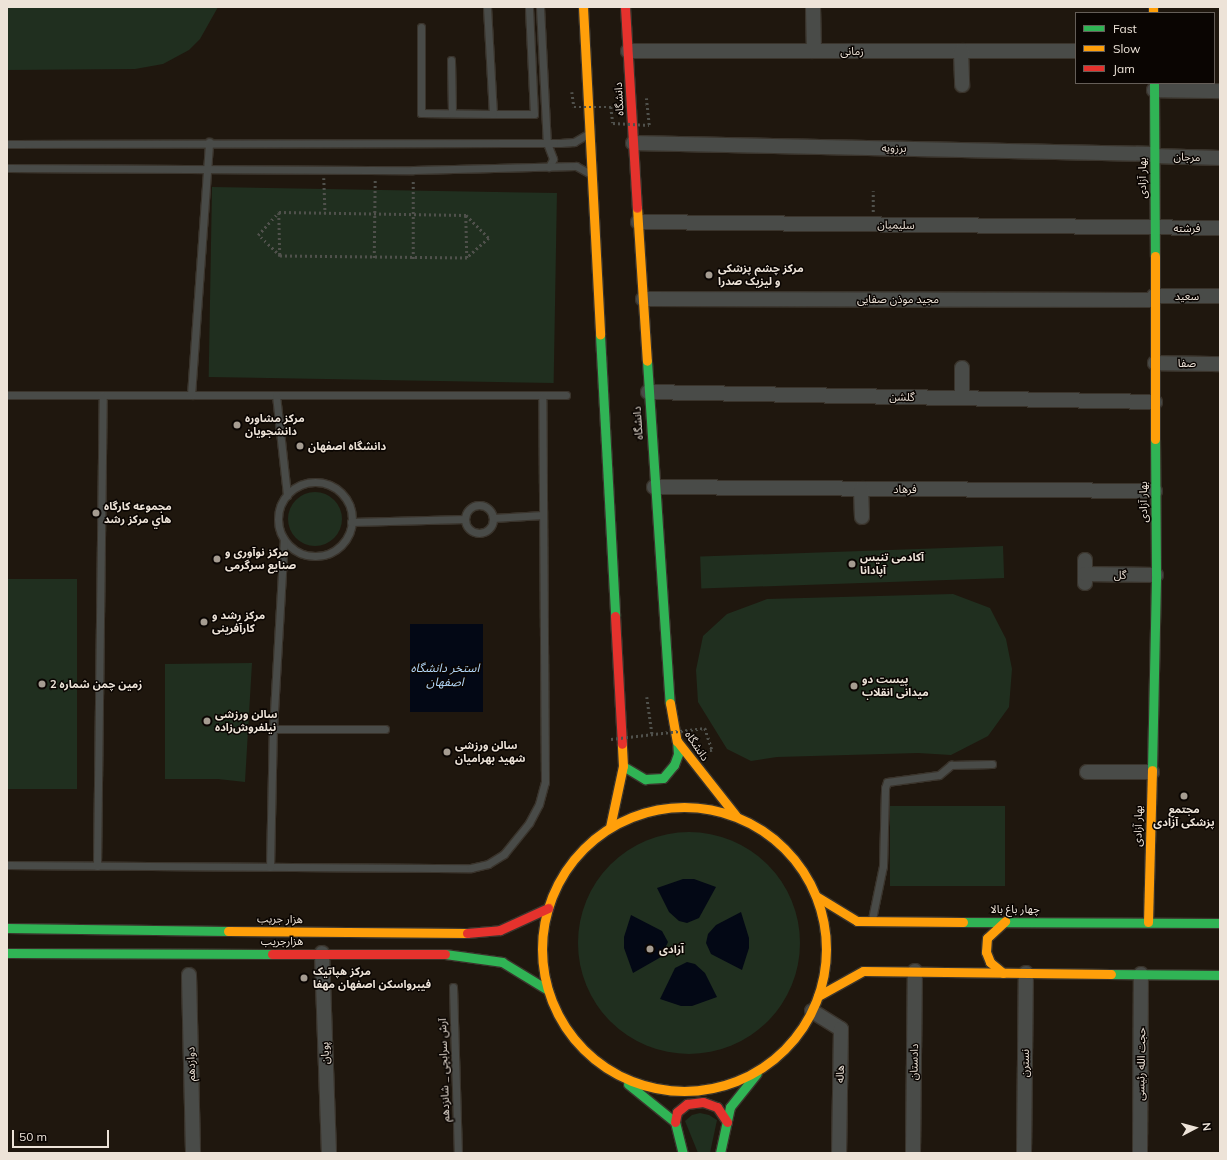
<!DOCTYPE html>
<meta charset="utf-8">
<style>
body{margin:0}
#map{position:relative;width:1227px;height:1160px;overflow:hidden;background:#1f170e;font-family:Mulish,"Noto Sans Arabic",sans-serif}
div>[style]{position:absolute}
.green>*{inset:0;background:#202f1f;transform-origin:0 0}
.round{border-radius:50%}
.water>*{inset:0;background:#030815;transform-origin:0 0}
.path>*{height:2.5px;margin-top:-1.25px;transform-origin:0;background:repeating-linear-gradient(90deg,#50514c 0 2px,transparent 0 5px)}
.roads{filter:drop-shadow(1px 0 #3a342c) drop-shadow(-1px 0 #3a342c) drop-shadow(0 1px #3a342c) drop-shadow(0 -1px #3a342c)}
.lane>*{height:7px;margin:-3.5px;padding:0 3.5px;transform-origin:3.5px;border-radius:3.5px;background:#494b48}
.lane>.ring{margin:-3.5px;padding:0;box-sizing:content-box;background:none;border:7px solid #494b48;border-radius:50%}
.street>*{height:14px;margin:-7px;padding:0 7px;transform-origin:7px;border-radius:7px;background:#494b48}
.fast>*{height:9px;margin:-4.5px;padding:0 4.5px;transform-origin:4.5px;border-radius:4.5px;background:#30b455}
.slow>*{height:9px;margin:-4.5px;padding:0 4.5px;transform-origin:4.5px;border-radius:4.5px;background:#ff9f0a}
.slow>.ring{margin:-4.5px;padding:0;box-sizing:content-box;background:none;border:9px solid #ff9f0a;border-radius:50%}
.jam>*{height:9px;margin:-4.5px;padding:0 4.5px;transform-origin:4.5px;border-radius:4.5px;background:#e5322d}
.path-bridge>*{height:2.5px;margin-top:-1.25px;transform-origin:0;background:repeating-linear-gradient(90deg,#50514c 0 2px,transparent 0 5px)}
.dots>*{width:11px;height:11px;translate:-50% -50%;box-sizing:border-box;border:2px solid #0a0502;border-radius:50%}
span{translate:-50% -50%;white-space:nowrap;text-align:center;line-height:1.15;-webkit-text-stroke:3px #0a0502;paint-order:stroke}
.street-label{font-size:11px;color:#ede3d8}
.poi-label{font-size:11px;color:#ede3d8;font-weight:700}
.left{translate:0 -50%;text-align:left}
.water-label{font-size:12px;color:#b2d6f8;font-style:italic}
.frame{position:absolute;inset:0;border:8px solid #ede3d8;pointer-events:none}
.legend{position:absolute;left:1075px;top:12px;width:140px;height:72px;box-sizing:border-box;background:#0a0502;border:1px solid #655e58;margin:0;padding:5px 7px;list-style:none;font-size:12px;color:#ede3d8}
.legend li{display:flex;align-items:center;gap:8px;height:20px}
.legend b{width:20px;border:1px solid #655e58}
.north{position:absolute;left:1175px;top:1108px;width:40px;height:40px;-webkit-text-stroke:3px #0a0502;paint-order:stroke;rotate:84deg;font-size:11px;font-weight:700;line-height:16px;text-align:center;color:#ede3d8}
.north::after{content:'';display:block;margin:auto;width:14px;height:18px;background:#ede3d8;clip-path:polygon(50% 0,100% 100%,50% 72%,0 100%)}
.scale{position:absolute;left:12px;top:1130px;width:97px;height:18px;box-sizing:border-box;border:2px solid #ede3d8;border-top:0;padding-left:5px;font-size:12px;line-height:14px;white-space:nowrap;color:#ede3d8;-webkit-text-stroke:3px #0a0502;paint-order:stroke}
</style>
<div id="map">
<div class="green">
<i style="clip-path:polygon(7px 7px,218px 7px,200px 39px,189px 50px,163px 64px,135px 69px,7px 70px)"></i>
<i style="left:212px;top:187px;width:345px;height:190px;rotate:1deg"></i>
<i class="round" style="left:288px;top:492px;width:54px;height:54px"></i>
<i style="left:1003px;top:546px;width:32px;height:303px;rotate:88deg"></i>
<i style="left:7px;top:579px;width:70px;height:210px"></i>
<i style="clip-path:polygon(953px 594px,990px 608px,1006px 639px,1012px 669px,1009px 707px,988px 736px,951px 755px,918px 753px,777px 757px,751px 761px,727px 749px,698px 702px,696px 670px,703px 636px,727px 614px,767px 599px)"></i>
<i style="clip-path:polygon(252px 663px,245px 782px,218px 779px,165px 779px,165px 664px)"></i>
<i style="left:890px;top:806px;width:115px;height:80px"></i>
<i class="round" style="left:578px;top:832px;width:222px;height:222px"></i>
<i style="clip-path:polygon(700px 1113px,709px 1115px,717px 1120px,710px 1153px,698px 1153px,685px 1121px,692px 1115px)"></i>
</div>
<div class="water">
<i style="left:410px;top:624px;width:73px;height:88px"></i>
<i style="clip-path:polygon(683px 879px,694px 879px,716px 887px,699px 918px,687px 923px,679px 921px,669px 912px,657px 888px)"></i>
<i style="clip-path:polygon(741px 912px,749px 938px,749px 948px,742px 970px,711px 954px,706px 943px,708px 934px,716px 925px)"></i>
<i style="clip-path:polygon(631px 915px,662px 931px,668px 942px,661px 957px,633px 973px,624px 948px,624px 937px)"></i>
<i style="clip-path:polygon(687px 962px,695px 964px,705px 973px,717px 997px,692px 1006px,681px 1006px,660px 999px,675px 968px)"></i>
</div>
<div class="path">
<i style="left:324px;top:178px;width:35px;rotate:88deg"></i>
<i style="left:279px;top:212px;width:187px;rotate:0.9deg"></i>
<i style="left:466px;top:215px;width:33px;rotate:45deg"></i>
<i style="left:489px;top:238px;width:30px;rotate:138deg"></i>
<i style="left:467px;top:258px;width:187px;rotate:-179.4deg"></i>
<i style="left:280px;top:256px;width:30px;rotate:-136deg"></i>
<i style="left:258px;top:235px;width:31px;rotate:-48deg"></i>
<i style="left:873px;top:212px;width:21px;rotate:-90deg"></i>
<i style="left:279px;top:213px;width:43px;rotate:88.7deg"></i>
<i style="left:466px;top:216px;width:42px;rotate:88.6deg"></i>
<i style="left:374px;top:258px;width:79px;rotate:-89.3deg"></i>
<i style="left:413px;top:259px;width:80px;rotate:-90deg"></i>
<i style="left:647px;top:697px;width:37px;rotate:82deg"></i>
<i style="left:705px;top:728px;width:23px;rotate:72deg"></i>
<i style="left:712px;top:750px;width:5px;rotate:158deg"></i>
</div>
<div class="roads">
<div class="lane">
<i style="left:487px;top:7px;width:107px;rotate:86.8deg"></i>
<i style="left:493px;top:114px;width:41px"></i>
<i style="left:534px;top:114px;width:107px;rotate:-92.7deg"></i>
<i style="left:540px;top:7px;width:136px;rotate:87.1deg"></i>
<i style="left:547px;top:143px;width:17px;rotate:69deg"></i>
<i style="left:553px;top:159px;width:9px;rotate:117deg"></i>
<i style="left:421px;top:27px;width:86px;rotate:90deg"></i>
<i style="left:421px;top:113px;width:72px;rotate:0.8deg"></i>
<i style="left:451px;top:60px;width:53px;rotate:88.9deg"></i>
<i style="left:7px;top:144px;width:553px;rotate:-0.1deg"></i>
<i style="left:560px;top:143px;width:14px;rotate:-4deg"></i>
<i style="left:574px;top:142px;width:14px;rotate:-30deg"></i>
<i style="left:7px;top:168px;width:406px;rotate:0.3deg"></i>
<i style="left:413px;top:170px;width:163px;rotate:-1.4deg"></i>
<i style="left:576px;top:166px;width:13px;rotate:29deg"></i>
<i style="left:7px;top:395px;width:559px"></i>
<i style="left:191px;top:395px;width:254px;rotate:-85.9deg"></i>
<i style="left:276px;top:395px;width:101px;rotate:83.7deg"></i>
<i class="ring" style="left:278px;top:482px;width:67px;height:67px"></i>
<i class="ring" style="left:465px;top:505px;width:21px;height:21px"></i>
<i style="left:493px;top:518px;width:50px;rotate:-3.4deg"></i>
<i style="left:351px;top:522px;width:114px;rotate:-1.5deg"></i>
<i style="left:273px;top:729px;width:112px"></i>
<i style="left:7px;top:865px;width:464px;rotate:0.4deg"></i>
<i style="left:471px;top:868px;width:17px;rotate:-13deg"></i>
<i style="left:488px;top:864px;width:19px;rotate:-32deg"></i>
<i style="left:504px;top:854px;width:40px;rotate:-51deg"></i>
<i style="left:529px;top:823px;width:21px;rotate:-62deg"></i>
<i style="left:539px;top:804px;width:23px;rotate:-75deg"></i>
<i style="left:545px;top:782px;width:386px;rotate:-90.4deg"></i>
<i style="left:97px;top:866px;width:471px;rotate:-89.3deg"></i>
<i style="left:270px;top:867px;width:138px;rotate:-88.8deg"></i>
<i style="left:273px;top:729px;width:190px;rotate:-86.7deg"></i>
<i style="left:872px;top:919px;width:54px;rotate:-78.3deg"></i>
<i style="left:883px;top:866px;width:78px;rotate:-88.5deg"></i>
<i style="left:885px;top:788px;width:6px;rotate:-72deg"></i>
<i style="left:887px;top:782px;width:52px;rotate:-7.7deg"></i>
<i style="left:939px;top:775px;width:16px;rotate:-40deg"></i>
<i style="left:951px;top:765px;width:41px;rotate:-1.4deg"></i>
<i style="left:453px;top:987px;width:166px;rotate:88.3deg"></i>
</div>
<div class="street">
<i style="left:813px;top:7px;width:44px;rotate:88.7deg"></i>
<i style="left:628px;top:51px;width:448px"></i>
<i style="left:961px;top:51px;width:34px;rotate:88deg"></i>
<i style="left:1154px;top:90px;width:66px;rotate:0.9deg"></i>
<i style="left:633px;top:143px;width:521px;rotate:1.21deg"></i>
<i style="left:1154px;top:156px;width:66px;rotate:1.7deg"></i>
<i style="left:638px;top:222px;width:582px;rotate:0.59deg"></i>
<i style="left:1154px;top:296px;width:66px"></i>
<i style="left:643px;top:299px;width:511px;rotate:0.11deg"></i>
<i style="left:1155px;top:363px;width:65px;rotate:0.9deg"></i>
<i style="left:648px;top:392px;width:507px;rotate:1.13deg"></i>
<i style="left:962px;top:398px;width:30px;rotate:-90deg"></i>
<i style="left:654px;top:487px;width:501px;rotate:0.46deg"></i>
<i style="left:861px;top:489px;width:28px;rotate:88deg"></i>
<i style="left:1085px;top:560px;width:23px;rotate:90deg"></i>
<i style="left:1085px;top:574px;width:71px;rotate:0.8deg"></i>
<i style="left:1087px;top:772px;width:65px"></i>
<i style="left:322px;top:953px;width:200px;rotate:88deg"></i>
<i style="left:189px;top:975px;width:178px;rotate:88.7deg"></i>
<i style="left:812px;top:1011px;width:34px;rotate:32deg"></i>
<i style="left:841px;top:1029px;width:124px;rotate:90.9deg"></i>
<i style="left:913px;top:1153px;width:182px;rotate:-89.4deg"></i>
<i style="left:1024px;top:1153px;width:180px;rotate:-89.4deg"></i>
<i style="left:1140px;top:1153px;width:179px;rotate:-89.7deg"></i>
</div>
<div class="fast">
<i style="left:1154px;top:83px;width:173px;rotate:89.7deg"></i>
<i style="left:600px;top:335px;width:281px;rotate:86.9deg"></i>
<i style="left:647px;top:361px;width:343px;rotate:86.2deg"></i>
<i style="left:623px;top:766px;width:26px;rotate:31deg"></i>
<i style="left:645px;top:779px;width:18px;rotate:-3deg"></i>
<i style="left:663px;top:778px;width:17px;rotate:-50deg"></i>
<i style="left:674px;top:765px;width:12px;rotate:-70deg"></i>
<i style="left:678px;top:754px;width:13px;rotate:-94deg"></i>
<i style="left:1152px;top:770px;width:195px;rotate:-88.8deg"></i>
<i style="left:1156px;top:575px;width:136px;rotate:-90.4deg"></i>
<i style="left:963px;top:922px;width:257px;rotate:0.2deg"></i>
<i style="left:7px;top:928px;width:221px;rotate:0.8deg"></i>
<i style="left:7px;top:953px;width:265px;rotate:0.2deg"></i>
<i style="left:445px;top:954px;width:58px;rotate:8deg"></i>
<i style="left:502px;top:962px;width:54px;rotate:31.3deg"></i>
<i style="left:1111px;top:974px;width:109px;rotate:0.5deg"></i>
<i style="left:628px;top:1084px;width:60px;rotate:39deg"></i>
<i style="left:675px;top:1122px;width:32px;rotate:76deg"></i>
<i style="left:720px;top:1153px;width:47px;rotate:-77.7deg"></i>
<i style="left:730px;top:1107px;width:43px;rotate:-51.5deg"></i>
</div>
<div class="slow">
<i style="left:583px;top:7px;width:328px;rotate:87deg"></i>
<i style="left:1153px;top:7px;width:6px;rotate:90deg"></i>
<i style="left:637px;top:208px;width:153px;rotate:86.3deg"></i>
<i style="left:1155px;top:256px;width:183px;rotate:90deg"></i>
<i style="left:670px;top:703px;width:39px;rotate:80deg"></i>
<i style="left:677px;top:741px;width:95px;rotate:51.8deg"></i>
<i class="ring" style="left:542px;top:807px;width:275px;height:275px"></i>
<i style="left:610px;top:827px;width:62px;rotate:-78deg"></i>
<i style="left:623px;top:766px;width:22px;rotate:-93deg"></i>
<i style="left:816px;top:896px;width:48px;rotate:31.4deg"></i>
<i style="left:857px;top:921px;width:106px;rotate:0.5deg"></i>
<i style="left:1148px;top:922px;width:152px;rotate:-88.5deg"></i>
<i style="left:228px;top:931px;width:239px;rotate:0.5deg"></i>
<i style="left:1003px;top:973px;width:17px;rotate:-140deg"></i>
<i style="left:990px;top:962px;width:11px;rotate:-112deg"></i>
<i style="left:986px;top:952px;width:14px;rotate:-86deg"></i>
<i style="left:987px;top:938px;width:25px;rotate:-43deg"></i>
<i style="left:818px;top:996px;width:51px;rotate:-29.1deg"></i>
<i style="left:863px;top:971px;width:248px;rotate:0.7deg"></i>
</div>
<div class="jam">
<i style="left:625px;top:7px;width:201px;rotate:86.6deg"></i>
<i style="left:615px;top:616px;width:128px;rotate:86.9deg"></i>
<i style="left:467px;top:933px;width:33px;rotate:-5deg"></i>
<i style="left:500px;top:930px;width:53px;rotate:-24.6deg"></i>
<i style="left:272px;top:954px;width:173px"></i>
<i style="left:675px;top:1122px;width:10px;rotate:-79deg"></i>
<i style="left:677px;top:1112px;width:13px;rotate:-39deg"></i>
<i style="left:687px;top:1104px;width:16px;rotate:-7deg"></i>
<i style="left:703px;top:1102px;width:15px;rotate:20deg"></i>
<i style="left:717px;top:1107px;width:18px;rotate:56deg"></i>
</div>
</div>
<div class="path-bridge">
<i style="left:572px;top:92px;width:15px;rotate:82deg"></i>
<i style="left:574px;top:107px;width:37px"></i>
<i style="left:611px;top:107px;width:16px;rotate:83deg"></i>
<i style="left:613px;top:123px;width:36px;rotate:3deg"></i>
<i style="left:649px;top:125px;width:27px;rotate:-96deg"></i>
<i style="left:611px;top:739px;width:95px;rotate:-6.7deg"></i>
</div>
<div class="dots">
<i style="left:709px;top:275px;background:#a59c91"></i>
<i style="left:237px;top:425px;background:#a59c91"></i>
<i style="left:300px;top:446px;background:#a59c91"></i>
<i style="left:96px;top:513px;background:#a59c91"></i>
<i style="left:217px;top:559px;background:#a59c91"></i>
<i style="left:852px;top:564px;background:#a59c91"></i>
<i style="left:204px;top:622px;background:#a59c91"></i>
<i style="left:42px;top:684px;background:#a59c91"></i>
<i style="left:854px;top:686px;background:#a59c91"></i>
<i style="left:207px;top:721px;background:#a59c91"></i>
<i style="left:447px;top:752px;background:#a59c91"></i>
<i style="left:1184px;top:796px;background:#a59c91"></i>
<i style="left:650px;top:949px;background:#a59c91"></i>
<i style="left:304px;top:978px;background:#a59c91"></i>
</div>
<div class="street-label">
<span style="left:852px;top:51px">زمانی</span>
<span style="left:619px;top:99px;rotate:-93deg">دانشگاه</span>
<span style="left:894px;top:148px;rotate:1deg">برزویه</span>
<span style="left:1187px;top:157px;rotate:2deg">مرجان</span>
<span style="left:1142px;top:178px;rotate:-90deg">بهار آزادی</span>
<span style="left:896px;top:225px;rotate:1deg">سلیمیان</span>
<span style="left:1187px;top:228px">فرشته</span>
<span style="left:1187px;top:296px">سعید</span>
<span style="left:898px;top:299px">مجید موذن صفایی</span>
<span style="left:1187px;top:363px">صفا</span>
<span style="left:902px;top:397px;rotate:1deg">گلشن</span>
<span style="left:638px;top:423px;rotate:-94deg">دانشگاه</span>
<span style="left:905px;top:489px">فرهاد</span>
<span style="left:1143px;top:502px;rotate:-90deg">بهار آزادی</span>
<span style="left:1120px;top:575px;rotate:1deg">گل</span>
<span style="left:697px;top:746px;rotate:56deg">دانشگاه</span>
<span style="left:1138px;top:826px;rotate:-89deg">بهار آزادی</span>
<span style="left:1015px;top:909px">چهار باغ بالا</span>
<span style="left:280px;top:919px;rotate:1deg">هزار جریب</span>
<span style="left:282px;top:941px">هزارجریب</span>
<span style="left:325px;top:1053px;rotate:-92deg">پویان</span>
<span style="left:914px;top:1062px;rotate:-89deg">دادستان</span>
<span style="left:1025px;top:1063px;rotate:-89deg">نسترن</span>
<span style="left:191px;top:1064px;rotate:-91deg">دوازدهم</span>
<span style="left:1141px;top:1064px;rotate:-89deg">حجت الله رئیسی</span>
<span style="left:444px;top:1070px;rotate:-92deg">آرش سرابچی _ شانزدهم</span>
<span style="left:840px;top:1074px;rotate:-89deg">هاله</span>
</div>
<div class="poi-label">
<span class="left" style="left:718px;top:275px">مرکز چشم پزشکی<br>و لیزیک صدرا</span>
<span class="left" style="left:245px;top:425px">مرکز مشاوره<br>دانشجویان</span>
<span class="left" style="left:308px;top:446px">دانشگاه اصفهان</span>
<span class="left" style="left:104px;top:513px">مجموعه کارگاه<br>هاي مرکز رشد</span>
<span class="left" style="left:225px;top:559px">مرکز نوآوری و<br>صنایع سرگرمی</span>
<span class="left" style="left:860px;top:564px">آکادمی تنیس<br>آپادانا</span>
<span class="left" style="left:212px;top:622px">مرکز رشد و<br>کارآفرینی</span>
<span class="left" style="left:862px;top:686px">پیست دو<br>میدانی انقلاب</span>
<span class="left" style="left:50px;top:684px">زمین چمن شماره 2</span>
<span class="left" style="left:215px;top:721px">سالن ورزشی<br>نیلفروش‌زاده</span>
<span class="left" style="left:455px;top:752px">سالن ورزشی<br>شهید بهرامیان</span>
<span style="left:1184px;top:816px">مجتمع<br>پزشکی آزادی</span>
<span class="left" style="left:659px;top:949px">آزادی</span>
<span class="left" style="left:313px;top:978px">مرکز هپاتیک<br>فیبرواسکن اصفهان مهفا</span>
</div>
<div class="water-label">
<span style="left:445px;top:675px">استخر دانشگاه<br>اصفهان</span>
</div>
<div class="frame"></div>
<ul class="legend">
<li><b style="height:5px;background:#30b455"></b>Fast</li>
<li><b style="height:5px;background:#ff9f0a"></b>Slow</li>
<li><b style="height:5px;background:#e5322d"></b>Jam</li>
</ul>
<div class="north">N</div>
<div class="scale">50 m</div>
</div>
